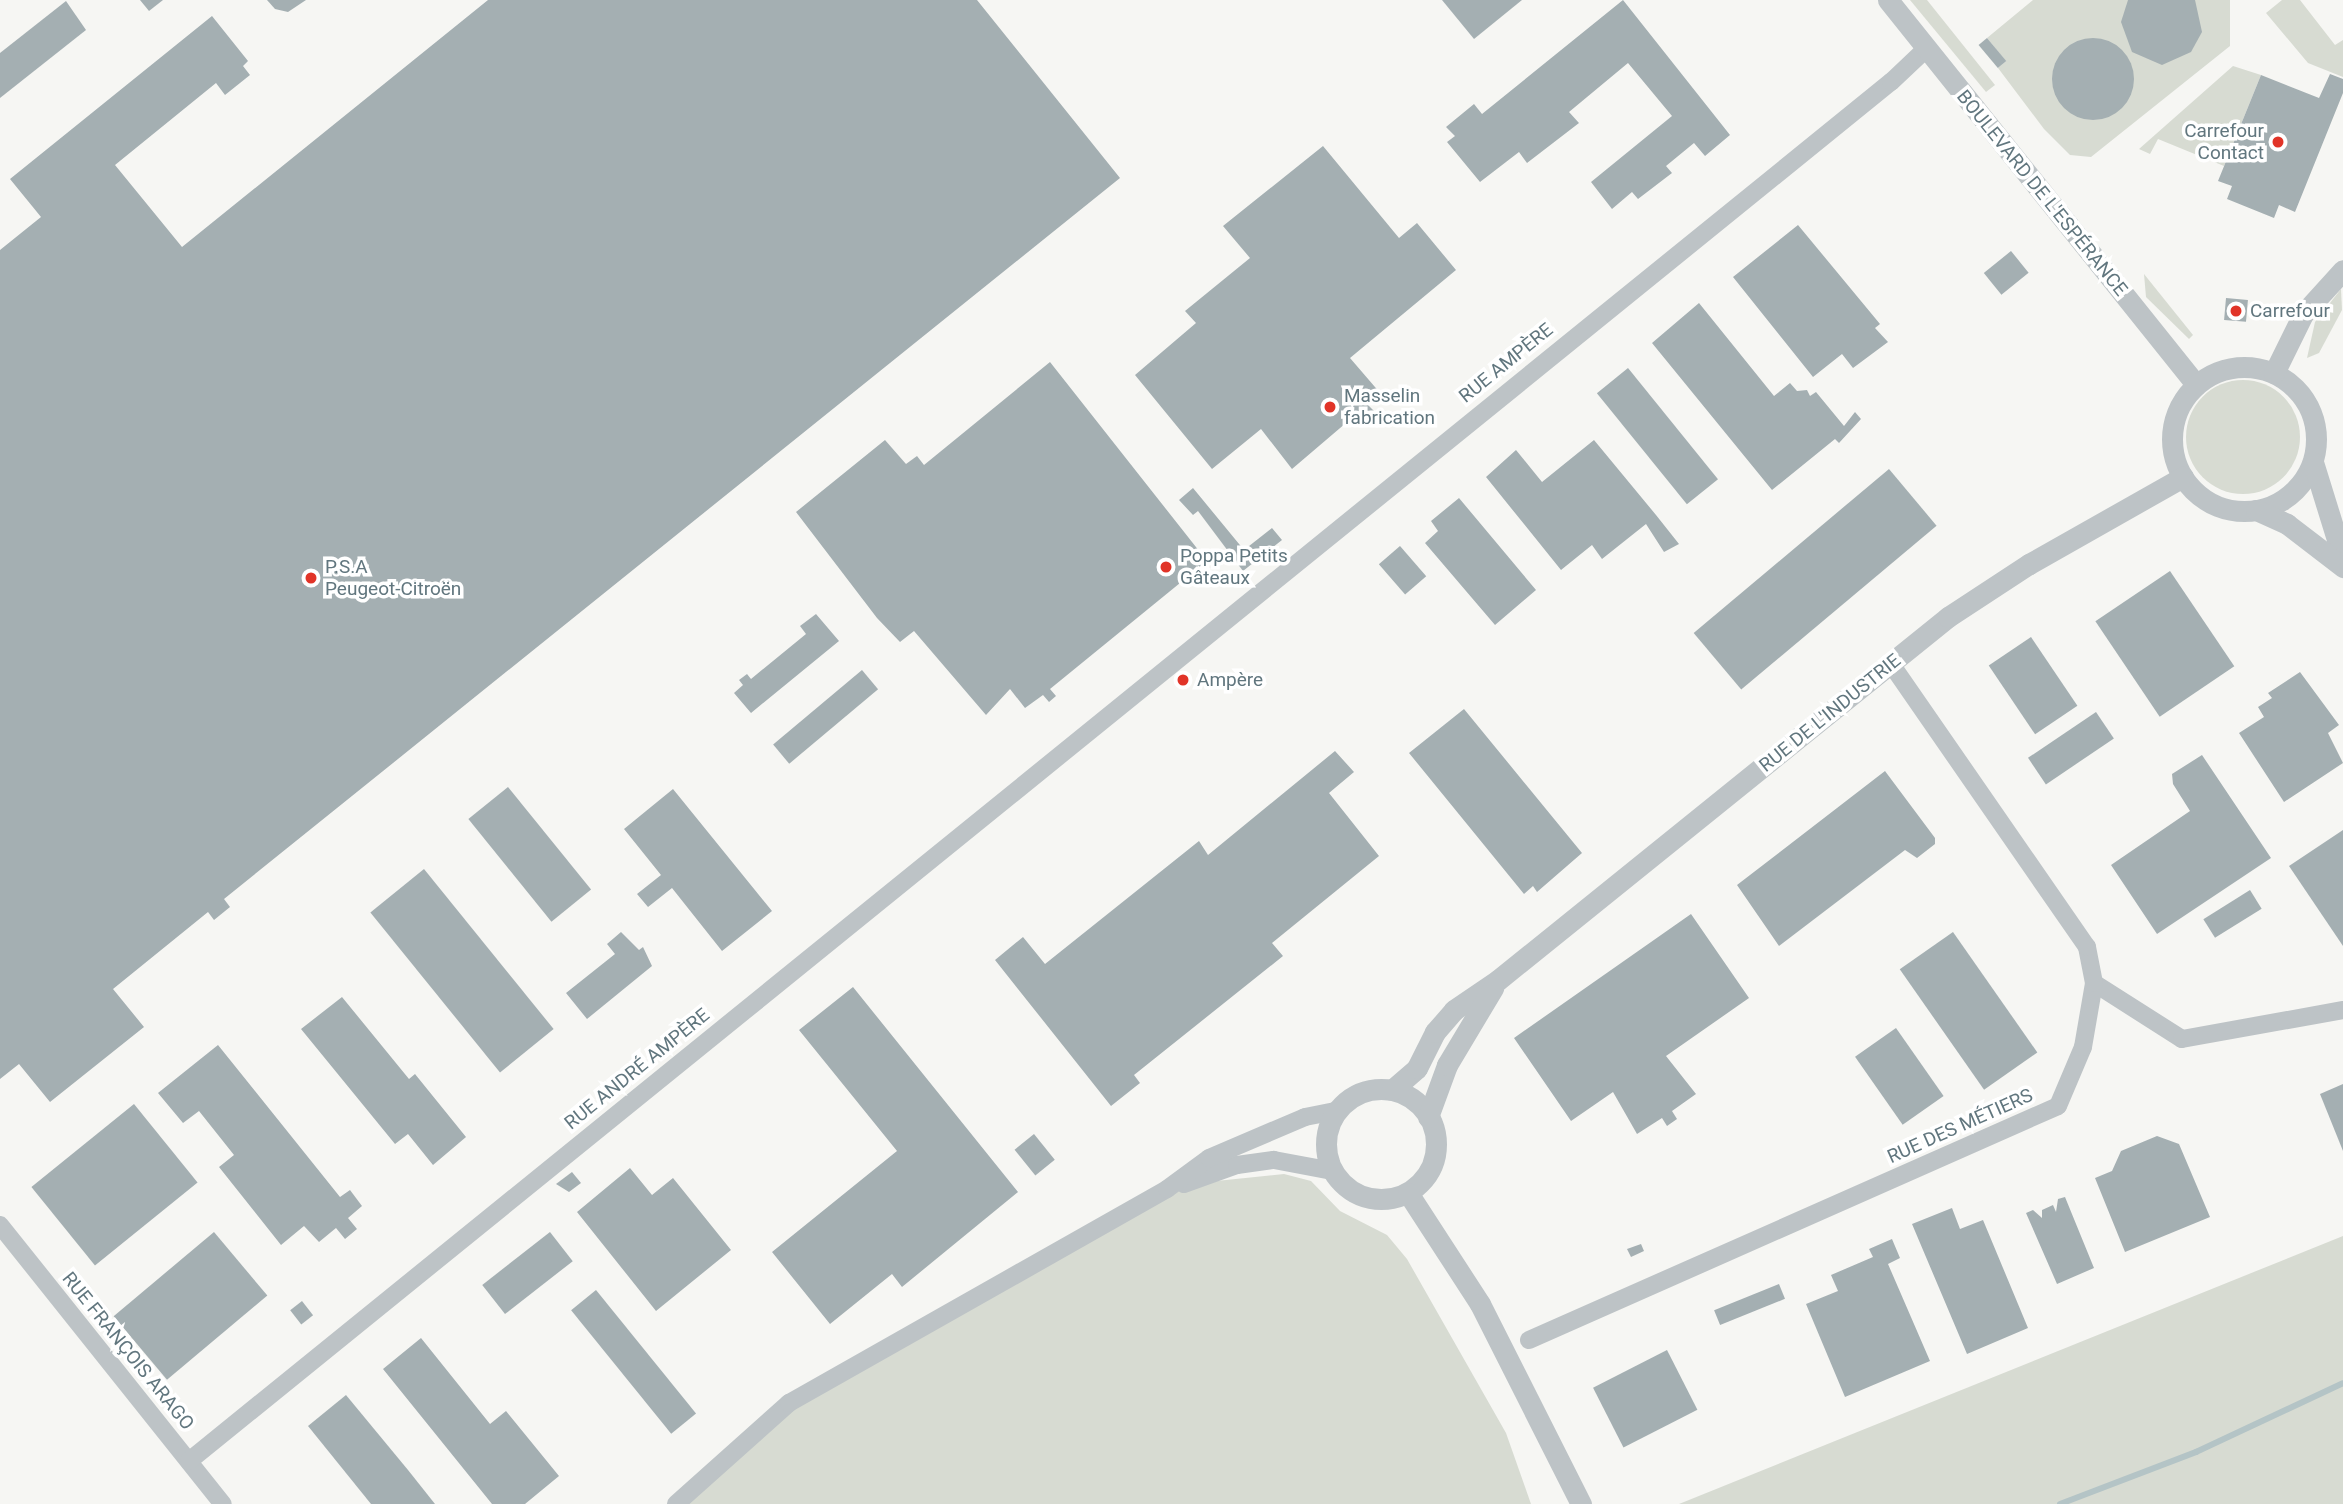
<!DOCTYPE html>
<meta charset="utf-8">
<style>
body{margin:0}
#map{position:relative;width:2343px;height:1504px;overflow:hidden;background:#f6f6f3;font-family:Roboto,sans-serif}
div>[style]{position:absolute}
.green>*{inset:0;background:#d7dbd2}
.round{border-radius:50%}
.stream>*{height:6px;margin:-3px;padding:0 3px;transform-origin:3px;border-radius:3px;background:#b4c4c6}
.building>*{inset:0;background:#a4afb2;transform-origin:0 0}
.minor>*{height:18px;margin:-9px;padding:0 9px;transform-origin:9px;border-radius:9px;background:#bdc3c6}
.tertiary>*{height:21px;margin:-10.5px;padding:0 10.5px;transform-origin:10.5px;border-radius:10.5px;background:#bdc3c6}
.tertiary>.ring{margin:-10.5px;padding:0;box-sizing:content-box;background:none;border:21px solid #bdc3c6;border-radius:50%}
.dots>*{width:19px;height:19px;translate:-50% -50%;box-sizing:border-box;border:4px solid #fff;border-radius:50%}
span{translate:-50% -50%;white-space:nowrap;text-align:center;line-height:1.15;-webkit-text-stroke:7px #fff;paint-order:stroke}
.poi-label{font-size:19px;color:#61767e}
.right{translate:-100% -50%;text-align:right}
.left{translate:0 -50%;text-align:left}
.street-label{font-size:19px;color:#61767e}
</style>
<div id="map">
<div class="green">
<i style="clip-path:polygon(1910px 0,1927px 0,1995px 85px,1986px 92px)"></i>
<i style="clip-path:polygon(2033px 0,2230px 0,2230px 46px,2091px 157px,2070px 155px,2044px 129px,1998px 68px,2006px 61px,1987px 38px)"></i>
<i style="clip-path:polygon(2282px 0,2300px 0,2335px 45px,2343px 40px,2343px 77px,2308px 63px,2266px 13px)"></i>
<i style="clip-path:polygon(2233px 66px,2261px 75px,2224px 166px,2158px 139px,2150px 154px,2139px 149px)"></i>
<i style="clip-path:polygon(2144px 274px,2193px 335px,2189px 339px,2146px 297px)"></i>
<i style="clip-path:polygon(2341px 289px,2342px 310px,2319px 353px,2307px 358px,2315px 322px)"></i>
<i class="round" style="left:2186px;top:380px;width:114px;height:114px"></i>
<i style="clip-path:polygon(1284px 1174px,1311px 1181px,1340px 1211px,1387px 1235px,1407px 1259px,1506px 1433px,1531px 1504px,676px 1504px,789px 1403px,1168px 1186px)"></i>
<i style="clip-path:polygon(2343px 1236px,2343px 1504px,1679px 1504px)"></i>
</div>
<div class="stream">
<i style="left:2060px;top:1504px;width:146px;rotate:-20.9deg"></i>
<i style="left:2196px;top:1452px;width:162px;rotate:-25.1deg"></i>
</div>
<div class="building">
<i style="clip-path:polygon(140px 0,163px 0,149px 11px)"></i>
<i style="clip-path:polygon(267px 0,306px 0,288px 12px,275px 9px)"></i>
<i style="clip-path:polygon(488px 0,977px 0,1120px 178px,224px 899px,230px 907px,214px 920px,208px 912px,113px 989px,144px 1027px,50px 1102px,19px 1064px,0 1079px,0 250px,41px 217px,10px 179px,212px 16px,248px 61px,243px 66px,250px 75px,225px 95px,216px 83px,115px 165px,182px 247px)"></i>
<i style="clip-path:polygon(1442px 0,1522px 0,1474px 39px)"></i>
<i style="clip-path:polygon(1623px 0,1730px 135px,1705px 156px,1694px 143px,1666px 166px,1672px 173px,1638px 199px,1632px 192px,1612px 209px,1591px 182px,1672px 116px,1628px 63px,1569px 112px,1579px 123px,1527px 163px,1519px 152px,1480px 182px,1447px 142px,1455px 136px,1446px 127px,1474px 104px,1482px 114px)"></i>
<i style="clip-path:polygon(2128px 0,2195px 0,2202px 32px,2191px 52px,2162px 65px,2132px 52px,2121px 22px)"></i>
<i style="clip-path:polygon(66px 1px,86px 30px,0 98px,0 53px)"></i>
<i style="left:1987px;top:38px;width:30px;height:11px;rotate:50deg"></i>
<i class="round" style="left:2052px;top:38px;width:82px;height:82px"></i>
<i style="clip-path:polygon(2330px 74px,2343px 79px,2343px 93px,2295px 212px,2279px 205px,2274px 218px,2227px 199px,2232px 186px,2218px 181px,2261px 75px,2319px 98px)"></i>
<i style="clip-path:polygon(1323px 146px,1399px 238px,1417px 223px,1456px 270px,1350px 358px,1381px 394px,1368px 405px,1376px 413px,1360px 426px,1353px 417px,1292px 469px,1261px 429px,1212px 469px,1135px 375px,1196px 323px,1185px 311px,1250px 258px,1223px 226px)"></i>
<i style="clip-path:polygon(1798px 225px,1880px 324px,1875px 328px,1888px 342px,1853px 368px,1842px 354px,1813px 377px,1733px 277px)"></i>
<i style="left:2011px;top:251px;width:28px;height:35px;rotate:51deg"></i>
<i style="left:2226px;top:298px;width:22px;height:22px;rotate:5deg"></i>
<i style="clip-path:polygon(1699px 303px,1774px 396px,1790px 383px,1797px 391px,1807px 390px,1810px 396px,1816px 392px,1844px 426px,1855px 412px,1861px 419px,1839px 443px,1835px 439px,1772px 490px,1652px 343px)"></i>
<i style="clip-path:polygon(1050px 362px,1207px 561px,1050px 689px,1056px 696px,1049px 702px,1043px 695px,1025px 708px,1010px 689px,986px 715px,914px 631px,900px 642px,877px 618px,796px 512px,885px 440px,906px 464px,917px 456px,924px 465px)"></i>
<i style="left:1628px;top:368px;width:143px;height:40px;rotate:51deg"></i>
<i style="clip-path:polygon(1594px 440px,1656px 515px,1679px 544px,1664px 552px,1646px 524px,1602px 559px,1592px 545px,1561px 570px,1486px 477px,1516px 450px,1542px 482px)"></i>
<i style="left:1889px;top:469px;width:74px;height:255px;rotate:50deg"></i>
<i style="clip-path:polygon(1193px 488px,1244px 550px,1272px 528px,1282px 540px,1243px 571px,1198px 511px,1193px 515px,1179px 500px)"></i>
<i style="clip-path:polygon(1459px 498px,1536px 590px,1495px 625px,1425px 543px,1438px 531px,1431px 521px)"></i>
<i style="left:1400px;top:546px;width:40px;height:28px;rotate:49deg"></i>
<i style="left:2170px;top:571px;width:115px;height:90px;rotate:56deg"></i>
<i style="clip-path:polygon(816px 614px,839px 641px,751px 713px,734px 693px,743px 685px,739px 680px,747px 674px,751px 679px,806px 634px,800px 626px)"></i>
<i style="left:2031px;top:637px;width:83px;height:51px;rotate:56deg"></i>
<i style="left:862px;top:670px;width:25px;height:116px;rotate:50deg"></i>
<i style="clip-path:polygon(2300px 672px,2339px 725px,2328px 733px,2343px 763px,2284px 802px,2239px 733px,2264px 717px,2258px 707px,2272px 698px,2268px 693px)"></i>
<i style="clip-path:polygon(1464px 709px,1582px 853px,1537px 892px,1533px 886px,1524px 894px,1409px 753px)"></i>
<i style="left:2096px;top:712px;width:32px;height:82px;rotate:56deg"></i>
<i style="clip-path:polygon(1335px 751px,1354px 772px,1329px 793px,1379px 856px,1272px 943px,1283px 956px,1134px 1075px,1140px 1083px,1111px 1106px,995px 960px,1023px 937px,1045px 964px,1199px 841px,1208px 855px)"></i>
<i style="clip-path:polygon(2202px 755px,2271px 858px,2157px 934px,2111px 865px,2190px 811px,2173px 784px,2172px 774px)"></i>
<i style="clip-path:polygon(1885px 771px,1935px 838px,1935px 844px,1917px 858px,1905px 850px,1779px 946px,1737px 885px)"></i>
<i style="left:508px;top:787px;width:132px;height:51px;rotate:51deg"></i>
<i style="clip-path:polygon(673px 789px,772px 911px,722px 951px,672px 888px,648px 907px,637px 894px,661px 875px,624px 829px)"></i>
<i style="clip-path:polygon(2343px 830px,2343px 946px,2289px 866px)"></i>
<i style="left:424px;top:869px;width:206px;height:69px;rotate:51deg"></i>
<i style="left:2250px;top:890px;width:22px;height:55px;rotate:58deg"></i>
<i style="clip-path:polygon(1691px 914px,1749px 998px,1666px 1056px,1696px 1094px,1672px 1111px,1677px 1119px,1667px 1126px,1662px 1118px,1637px 1134px,1613px 1092px,1571px 1121px,1514px 1038px)"></i>
<i style="clip-path:polygon(621px 932px,639px 950px,643px 947px,652px 966px,587px 1019px,566px 993px,615px 954px,607px 944px)"></i>
<i style="left:1953px;top:932px;width:147px;height:65px;rotate:55deg"></i>
<i style="clip-path:polygon(853px 987px,1018px 1192px,902px 1287px,892px 1274px,830px 1324px,772px 1252px,897px 1151px,799px 1030px)"></i>
<i style="clip-path:polygon(342px 997px,409px 1079px,415px 1074px,466px 1137px,433px 1165px,408px 1134px,395px 1144px,301px 1029px)"></i>
<i style="left:1896px;top:1028px;width:83px;height:50px;rotate:55deg"></i>
<i style="clip-path:polygon(218px 1045px,340px 1197px,350px 1190px,362px 1206px,348px 1218px,357px 1229px,345px 1239px,336px 1228px,319px 1242px,304px 1226px,281px 1245px,219px 1167px,234px 1155px,199px 1111px,183px 1123px,158px 1093px)"></i>
<i style="clip-path:polygon(2343px 1084px,2343px 1151px,2320px 1094px)"></i>
<i style="left:134px;top:1104px;width:101px;height:132px;rotate:51deg"></i>
<i style="left:1034px;top:1134px;width:33px;height:25px;rotate:51deg"></i>
<i style="clip-path:polygon(2157px 1136px,2179px 1144px,2210px 1217px,2125px 1252px,2095px 1178px,2112px 1171px,2121px 1151px)"></i>
<i style="clip-path:polygon(630px 1168px,652px 1195px,673px 1178px,731px 1250px,656px 1311px,577px 1212px)"></i>
<i style="clip-path:polygon(572px 1172px,581px 1183px,569px 1192px,556px 1184px)"></i>
<i style="clip-path:polygon(2065px 1197px,2094px 1268px,2057px 1284px,2026px 1213px,2033px 1210px,2042px 1218px,2042px 1210px,2053px 1205px,2056px 1212px,2058px 1199px)"></i>
<i style="clip-path:polygon(1952px 1208px,1960px 1229px,1983px 1220px,2028px 1328px,1967px 1354px,1912px 1224px)"></i>
<i style="left:214px;top:1232px;width:83px;height:131px;rotate:50deg"></i>
<i style="left:550px;top:1232px;width:37px;height:86px;rotate:52deg"></i>
<i style="clip-path:polygon(1892px 1239px,1900px 1258px,1888px 1264px,1930px 1361px,1845px 1397px,1806px 1304px,1838px 1291px,1831px 1275px,1873px 1257px,1869px 1249px)"></i>
<i style="clip-path:polygon(1641px 1244px,1644px 1251px,1631px 1257px,1627px 1249px)"></i>
<i style="left:1779px;top:1284px;width:16px;height:70px;rotate:68deg"></i>
<i style="left:596px;top:1290px;width:159px;height:32px;rotate:51deg"></i>
<i style="left:302px;top:1301px;width:18px;height:15px;rotate:52deg"></i>
<i style="clip-path:polygon(421px 1338px,490px 1424px,506px 1411px,559px 1476px,525px 1504px,492px 1504px,383px 1369px)"></i>
<i style="left:1667px;top:1350px;width:67px;height:83px;rotate:63deg"></i>
<i style="clip-path:polygon(346px 1395px,408px 1470px,435px 1504px,371px 1504px,308px 1426px)"></i>
</div>
<div class="minor">
<i style="left:2094px;top:983px;width:104px;rotate:32.5deg"></i>
<i style="left:2182px;top:1039px;width:164px;rotate:-10.2deg"></i>
<i style="left:1184px;top:1184px;width:56px;rotate:-19.7deg"></i>
<i style="left:1237px;top:1165px;width:37px;rotate:-8deg"></i>
<i style="left:1274px;top:1160px;width:59px;rotate:10.7deg"></i>
<i style="left:0;top:1225px;width:357px;rotate:51.4deg"></i>
<i style="left:1529px;top:1340px;width:578px;rotate:-23.86deg"></i>
<i style="left:2058px;top:1106px;width:64px;rotate:-67deg"></i>
<i style="left:2083px;top:1047px;width:65px;rotate:-80.2deg"></i>
<i style="left:2094px;top:983px;width:37px;rotate:-101deg"></i>
<i style="left:2087px;top:947px;width:344px;rotate:-124.7deg"></i>
<i style="left:189px;top:1461px;width:2191px;rotate:-39.02deg"></i>
<i style="left:1891px;top:82px;width:50px;rotate:-43.4deg"></i>
<i style="left:676px;top:1504px;width:152px;rotate:-41.8deg"></i>
<i style="left:789px;top:1403px;width:434px;rotate:-29.5deg"></i>
<i style="left:1167px;top:1189px;width:52px;rotate:-36.4deg"></i>
<i style="left:1209px;top:1158px;width:104px;rotate:-23.1deg"></i>
<i style="left:1305px;top:1117px;width:33px;rotate:-11deg"></i>
</div>
<div class="tertiary">
<i style="left:1888px;top:0;width:493px;rotate:51.3deg"></i>
<i class="ring" style="left:2172px;top:367px;width:123px;height:123px"></i>
<i style="left:2274px;top:373px;width:66px;rotate:-63.8deg"></i>
<i style="left:2303px;top:314px;width:59px;rotate:-47.7deg"></i>
<i style="left:2313px;top:462px;width:102px;rotate:72.8deg"></i>
<i style="left:2256px;top:510px;width:34px;rotate:24deg"></i>
<i style="left:2287px;top:524px;width:71px;rotate:37.5deg"></i>
<i class="ring" style="left:1326px;top:1089px;width:89px;height:89px"></i>
<i style="left:1392px;top:1090px;width:33px;rotate:-41deg"></i>
<i style="left:1417px;top:1068px;width:40px;rotate:-63.4deg"></i>
<i style="left:1435px;top:1032px;width:29px;rotate:-49deg"></i>
<i style="left:1454px;top:1010px;width:53px;rotate:-34.3deg"></i>
<i style="left:1498px;top:980px;width:578px;rotate:-38.89deg"></i>
<i style="left:1948px;top:617px;width:97px;rotate:-33.2deg"></i>
<i style="left:2029px;top:564px;width:177px;rotate:-29.5deg"></i>
<i style="left:1428px;top:1117px;width:55px;rotate:-69.9deg"></i>
<i style="left:1447px;top:1065px;width:90px;rotate:-59.1deg"></i>
<i style="left:1408px;top:1193px;width:132px;rotate:57deg"></i>
<i style="left:1480px;top:1304px;width:224px;rotate:63.2deg"></i>
</div>
<div class="dots">
<i style="left:2278px;top:142px;background:#e13428"></i>
<i style="left:2236px;top:311px;background:#e13428"></i>
<i style="left:1330px;top:407px;background:#e13428"></i>
<i style="left:1166px;top:567px;background:#e13428"></i>
<i style="left:311px;top:578px;background:#e13428"></i>
<i style="left:1183px;top:680px;background:#e13428"></i>
</div>
<div class="poi-label">
<span class="right" style="left:2264px;top:142px">Carrefour<br>Contact</span>
<span class="left" style="left:2250px;top:311px">Carrefour</span>
<span class="left" style="left:1344px;top:407px">Masselin<br>fabrication</span>
<span class="left" style="left:1180px;top:567px">Poppa Petits<br>Gâteaux</span>
<span class="left" style="left:325px;top:578px">P.S.A<br>Peugeot-Citroën</span>
<span class="left" style="left:1197px;top:680px">Ampère</span>
</div>
<div class="street-label">
<span style="left:2042px;top:193px;rotate:51deg">BOULEVARD DE L'ESPÉRANCE</span>
<span style="left:1506px;top:363px;rotate:-39deg">RUE AMPÈRE</span>
<span style="left:1830px;top:713px;rotate:-39deg">RUE DE L'INDUSTRIE</span>
<span style="left:637px;top:1069px;rotate:-39deg">RUE ANDRÉ AMPÈRE</span>
<span style="left:1960px;top:1126px;rotate:-24deg">RUE DES MÉTIERS</span>
<span style="left:128px;top:1351px;rotate:51deg">RUE FRANÇOIS ARAGO</span>
</div>
</div>
